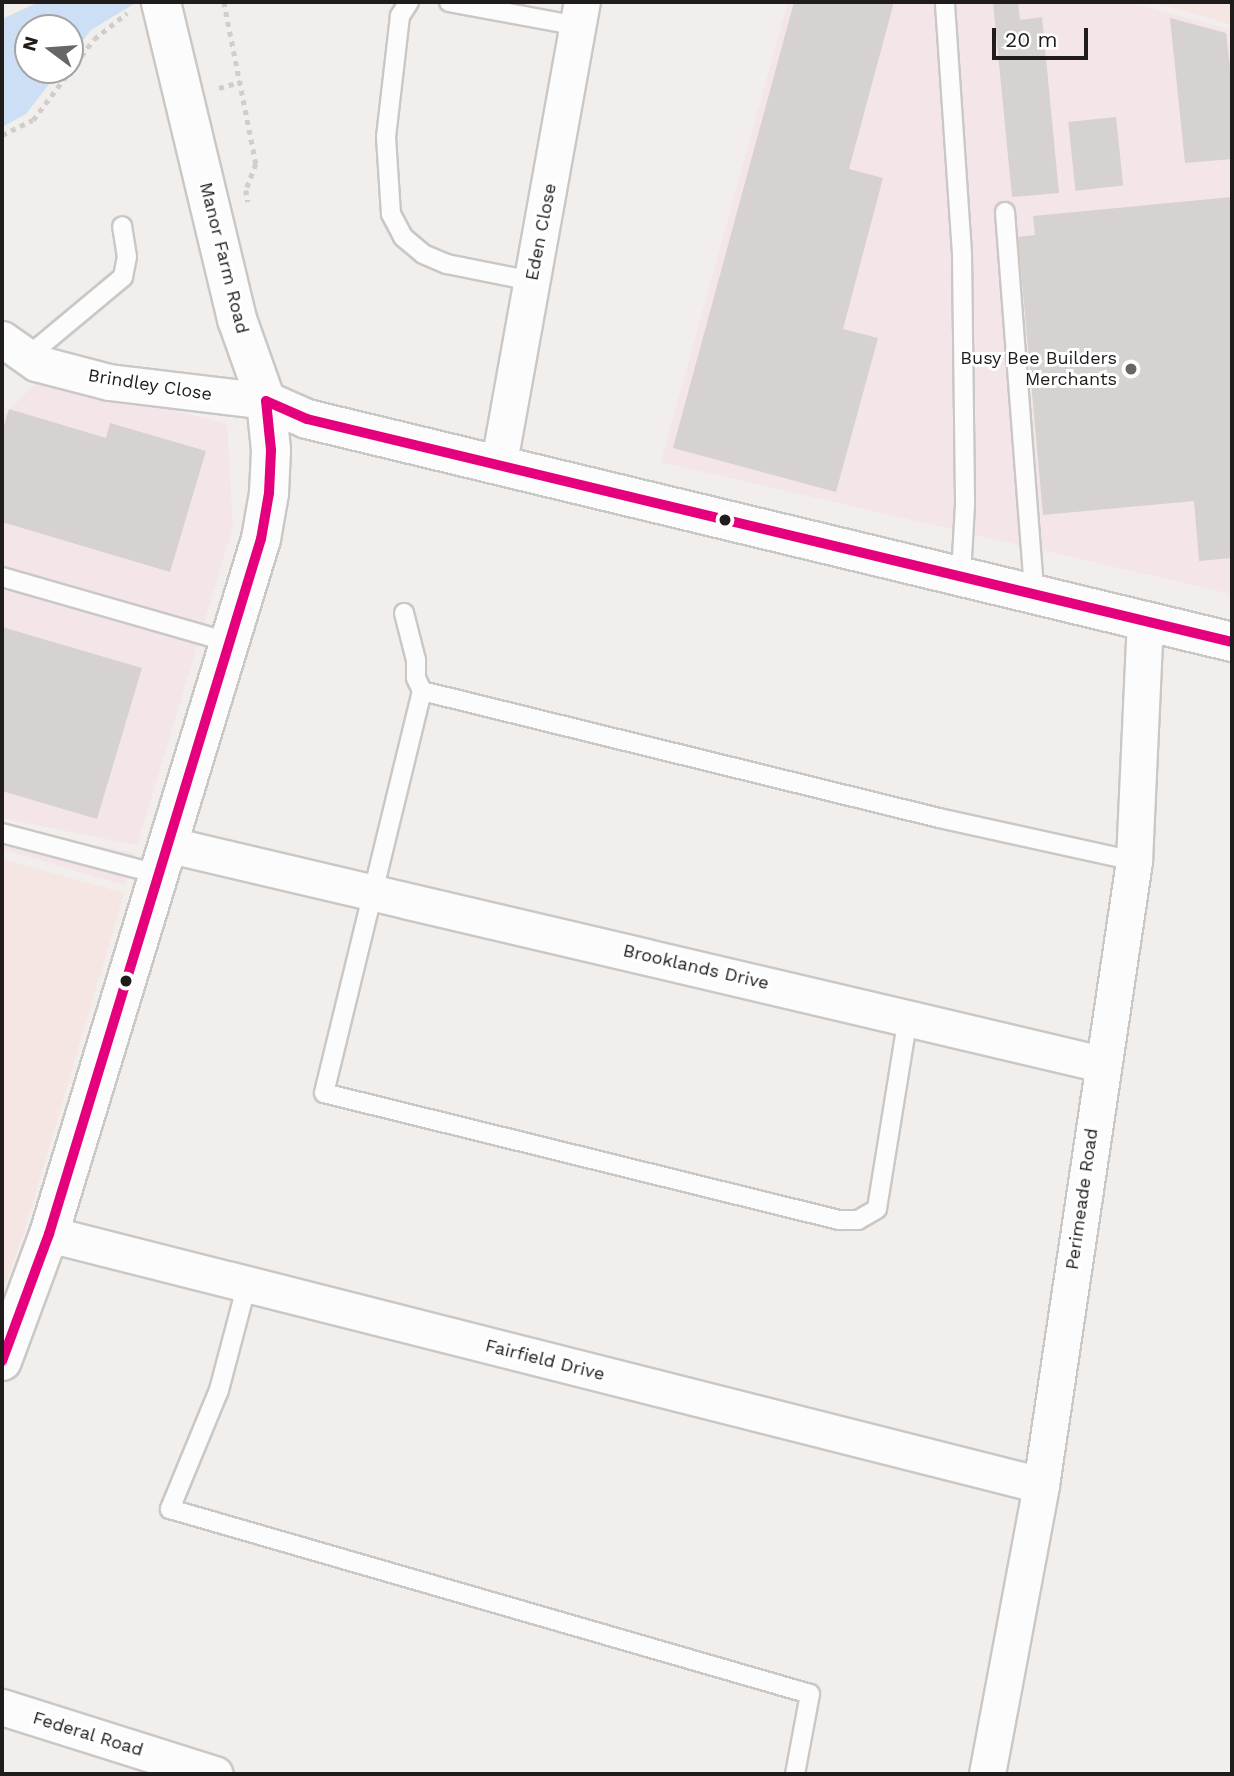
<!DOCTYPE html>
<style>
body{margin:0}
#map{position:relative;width:1234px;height:1776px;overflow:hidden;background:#f1eeeb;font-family:"Work Sans",sans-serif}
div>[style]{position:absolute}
.commercial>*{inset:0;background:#f5e5e3}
.industrial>*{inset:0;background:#f4e5e8}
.water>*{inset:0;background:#cddff5}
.building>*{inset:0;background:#d5d2d0;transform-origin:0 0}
.path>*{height:4.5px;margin-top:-2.25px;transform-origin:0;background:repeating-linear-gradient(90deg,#cfcecd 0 5px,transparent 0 10px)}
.roads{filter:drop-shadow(2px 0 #cac8c6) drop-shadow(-2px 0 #cac8c6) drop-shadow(0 2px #cac8c6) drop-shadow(0 -2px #cac8c6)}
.lane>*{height:18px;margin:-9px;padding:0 9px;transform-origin:9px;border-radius:9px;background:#fdfcfc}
.street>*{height:35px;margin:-17.5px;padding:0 17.5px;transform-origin:17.5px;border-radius:17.5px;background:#fdfcfc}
.secondary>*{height:38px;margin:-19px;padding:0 19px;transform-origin:19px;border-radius:19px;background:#fdfcfc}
.bus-1>*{height:10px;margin:-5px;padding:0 5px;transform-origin:5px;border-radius:5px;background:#e5007d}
.dots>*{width:19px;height:19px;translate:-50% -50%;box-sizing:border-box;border:4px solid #fff;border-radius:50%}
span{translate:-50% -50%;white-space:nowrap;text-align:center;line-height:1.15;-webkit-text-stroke:6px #fff;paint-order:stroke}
.street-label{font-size:18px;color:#1f1c1b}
.poi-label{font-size:18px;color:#1f1c1b}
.right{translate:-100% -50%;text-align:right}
.frame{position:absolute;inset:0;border:4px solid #1f1c1b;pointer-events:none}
.north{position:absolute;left:14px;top:14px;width:70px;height:70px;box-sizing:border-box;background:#fff;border:2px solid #a5a4a4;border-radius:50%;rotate:286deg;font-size:19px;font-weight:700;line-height:28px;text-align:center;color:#1f1c1b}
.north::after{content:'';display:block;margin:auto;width:24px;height:32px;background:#686664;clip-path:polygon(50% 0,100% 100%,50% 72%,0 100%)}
.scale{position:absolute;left:992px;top:28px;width:96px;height:32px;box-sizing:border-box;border:4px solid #1f1c1b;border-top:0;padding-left:9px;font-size:21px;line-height:24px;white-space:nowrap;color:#1f1c1b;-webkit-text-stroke:5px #fff;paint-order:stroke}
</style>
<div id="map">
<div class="commercial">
<i style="clip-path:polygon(1154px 2px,1232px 2px,1232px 25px)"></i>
<i style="clip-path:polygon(2px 859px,124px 893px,24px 1232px,2px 1293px)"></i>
</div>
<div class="industrial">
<i style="clip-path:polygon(788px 2px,1128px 2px,1232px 30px,1232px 594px,661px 462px)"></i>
<i style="clip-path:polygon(42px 377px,227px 424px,233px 527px,137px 845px,2px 818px,2px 417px)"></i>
<i style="clip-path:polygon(2px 827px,135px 853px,124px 885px,2px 849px)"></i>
</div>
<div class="water">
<i style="clip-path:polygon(39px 2px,137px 2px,91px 30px,70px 57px,70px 28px,28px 28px,28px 70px,60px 70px,26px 114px,2px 127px,2px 19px)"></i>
</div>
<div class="building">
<i style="clip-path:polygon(794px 2px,894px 2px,849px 169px,883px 178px,843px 329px,878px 338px,836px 492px,673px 448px)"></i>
<i style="clip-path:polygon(993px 2px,1018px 2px,1020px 20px,1042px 17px,1059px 193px,1012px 197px)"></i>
<i style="clip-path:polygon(1170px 18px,1226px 33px,1232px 85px,1232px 159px,1185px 163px)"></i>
<i style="left:1116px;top:117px;width:69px;height:48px;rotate:84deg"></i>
<i style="clip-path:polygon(1232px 197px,1232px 558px,1199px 561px,1194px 501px,1043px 515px,1018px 237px,1035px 235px,1033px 216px)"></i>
<i style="clip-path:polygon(9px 409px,106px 438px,110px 423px,206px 451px,170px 572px,2px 522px,2px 432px)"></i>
<i style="clip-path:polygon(2px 627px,142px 668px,97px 819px,2px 791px)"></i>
</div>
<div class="path">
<i style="left:224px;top:2px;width:165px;rotate:78.8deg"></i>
<i style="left:256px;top:164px;width:28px;rotate:111deg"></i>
<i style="left:246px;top:190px;width:12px;rotate:81deg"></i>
<i style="left:219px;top:88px;width:22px;rotate:-16deg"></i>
<i style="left:2px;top:135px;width:34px;rotate:-26deg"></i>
<i style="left:33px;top:120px;width:101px;rotate:-53deg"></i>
<i style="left:94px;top:39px;width:42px;rotate:-38.2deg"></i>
</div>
<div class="roads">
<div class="lane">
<i style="left:409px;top:2px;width:17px;rotate:123deg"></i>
<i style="left:400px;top:16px;width:122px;rotate:96.6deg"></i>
<i style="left:386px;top:137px;width:77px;rotate:86.3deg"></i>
<i style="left:391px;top:214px;width:26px;rotate:62deg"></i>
<i style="left:403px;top:237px;width:26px;rotate:40deg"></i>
<i style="left:423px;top:254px;width:26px;rotate:23deg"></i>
<i style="left:447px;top:264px;width:87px;rotate:11.3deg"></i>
<i style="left:449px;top:2px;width:131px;rotate:10.5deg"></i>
<i style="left:945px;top:4px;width:251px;rotate:86.1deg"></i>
<i style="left:962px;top:254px;width:251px;rotate:89.3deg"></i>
<i style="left:965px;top:505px;width:70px;rotate:93.3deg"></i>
<i style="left:1005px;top:212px;width:382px;rotate:85.6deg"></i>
<i style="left:27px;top:357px;width:125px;rotate:-39.8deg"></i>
<i style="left:123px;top:277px;width:20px;rotate:-79deg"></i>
<i style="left:127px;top:257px;width:31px;rotate:-99deg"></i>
<i style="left:2px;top:577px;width:236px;rotate:16deg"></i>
<i style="left:404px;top:613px;width:49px;rotate:75.7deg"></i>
<i style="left:416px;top:660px;width:18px;rotate:90deg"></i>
<i style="left:416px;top:678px;width:14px;rotate:65deg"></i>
<i style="left:2px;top:833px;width:160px;rotate:14.8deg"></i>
<i style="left:908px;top:1017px;width:194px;rotate:99.2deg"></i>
<i style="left:877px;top:1209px;width:22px;rotate:150deg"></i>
<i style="left:858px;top:1220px;width:19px;rotate:180deg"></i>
<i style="left:839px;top:1220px;width:530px;rotate:-166.15deg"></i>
<i style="left:324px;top:1093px;width:414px;rotate:-76.3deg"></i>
<i style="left:422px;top:691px;width:532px;rotate:13.8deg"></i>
<i style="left:939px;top:818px;width:200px;rotate:12.4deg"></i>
<i style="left:247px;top:1284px;width:110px;rotate:104.8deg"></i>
<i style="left:219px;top:1390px;width:129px;rotate:112.4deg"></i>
<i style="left:170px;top:1509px;width:666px;rotate:16.12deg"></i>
<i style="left:810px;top:1694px;width:81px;rotate:100.6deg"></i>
</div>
<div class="street">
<i style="left:2px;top:339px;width:42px;rotate:35.2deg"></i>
<i style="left:36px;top:363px;width:75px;rotate:14.6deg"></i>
<i style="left:109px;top:382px;width:158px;rotate:6.9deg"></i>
<i style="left:499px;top:462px;width:467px;rotate:-79.8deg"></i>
<i style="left:166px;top:844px;width:962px;rotate:13.23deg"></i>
<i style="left:49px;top:1234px;width:1023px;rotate:14.2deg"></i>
<i style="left:2px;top:1707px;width:223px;rotate:17.5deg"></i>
<i style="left:987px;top:1774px;width:294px;rotate:-79.4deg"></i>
<i style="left:1041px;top:1485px;width:631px;rotate:-81.52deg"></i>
<i style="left:1134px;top:861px;width:241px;rotate:-87.4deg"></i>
</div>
<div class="secondary">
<i style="left:266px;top:401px;width:45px;rotate:23.7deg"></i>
<i style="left:307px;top:419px;width:952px;rotate:13.55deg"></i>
<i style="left:2px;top:1361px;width:135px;rotate:-69.7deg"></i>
<i style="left:49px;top:1234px;width:727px;rotate:-73.04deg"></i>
<i style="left:261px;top:539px;width:47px;rotate:-80.1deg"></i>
<i style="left:269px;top:493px;width:43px;rotate:-87.3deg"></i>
<i style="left:271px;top:450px;width:49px;rotate:-95.8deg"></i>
<i style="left:266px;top:401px;width:87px;rotate:-109.5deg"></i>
<i style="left:237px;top:319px;width:326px;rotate:-103.5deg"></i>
</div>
</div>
<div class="bus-1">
<i style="left:266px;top:401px;width:45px;rotate:23.7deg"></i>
<i style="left:307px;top:419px;width:952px;rotate:13.55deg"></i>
<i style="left:2px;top:1361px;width:135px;rotate:-69.7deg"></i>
<i style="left:49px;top:1234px;width:727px;rotate:-73.04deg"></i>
<i style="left:261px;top:539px;width:47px;rotate:-80.1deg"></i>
<i style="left:269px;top:493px;width:43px;rotate:-87.3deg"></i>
<i style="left:271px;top:450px;width:49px;rotate:-95.8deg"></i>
</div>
<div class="dots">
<i style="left:1131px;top:369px;background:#686664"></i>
<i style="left:725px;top:520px;background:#1f1c1b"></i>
<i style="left:126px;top:981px;background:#1f1c1b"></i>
</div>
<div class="street-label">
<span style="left:541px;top:232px;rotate:-79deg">Eden Close</span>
<span style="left:224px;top:258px;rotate:76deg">Manor Farm Road</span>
<span style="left:150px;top:385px;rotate:9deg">Brindley Close</span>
<span style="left:696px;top:967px;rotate:13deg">Brooklands Drive</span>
<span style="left:1082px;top:1199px;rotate:-82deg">Perimeade Road</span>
<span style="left:545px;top:1360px;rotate:14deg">Fairfield Drive</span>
<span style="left:88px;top:1734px;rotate:17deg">Federal Road</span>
</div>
<div class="poi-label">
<span class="right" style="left:1117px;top:369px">Busy Bee Builders<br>Merchants</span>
</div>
<div class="frame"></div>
<div class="north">N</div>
<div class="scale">20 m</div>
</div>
